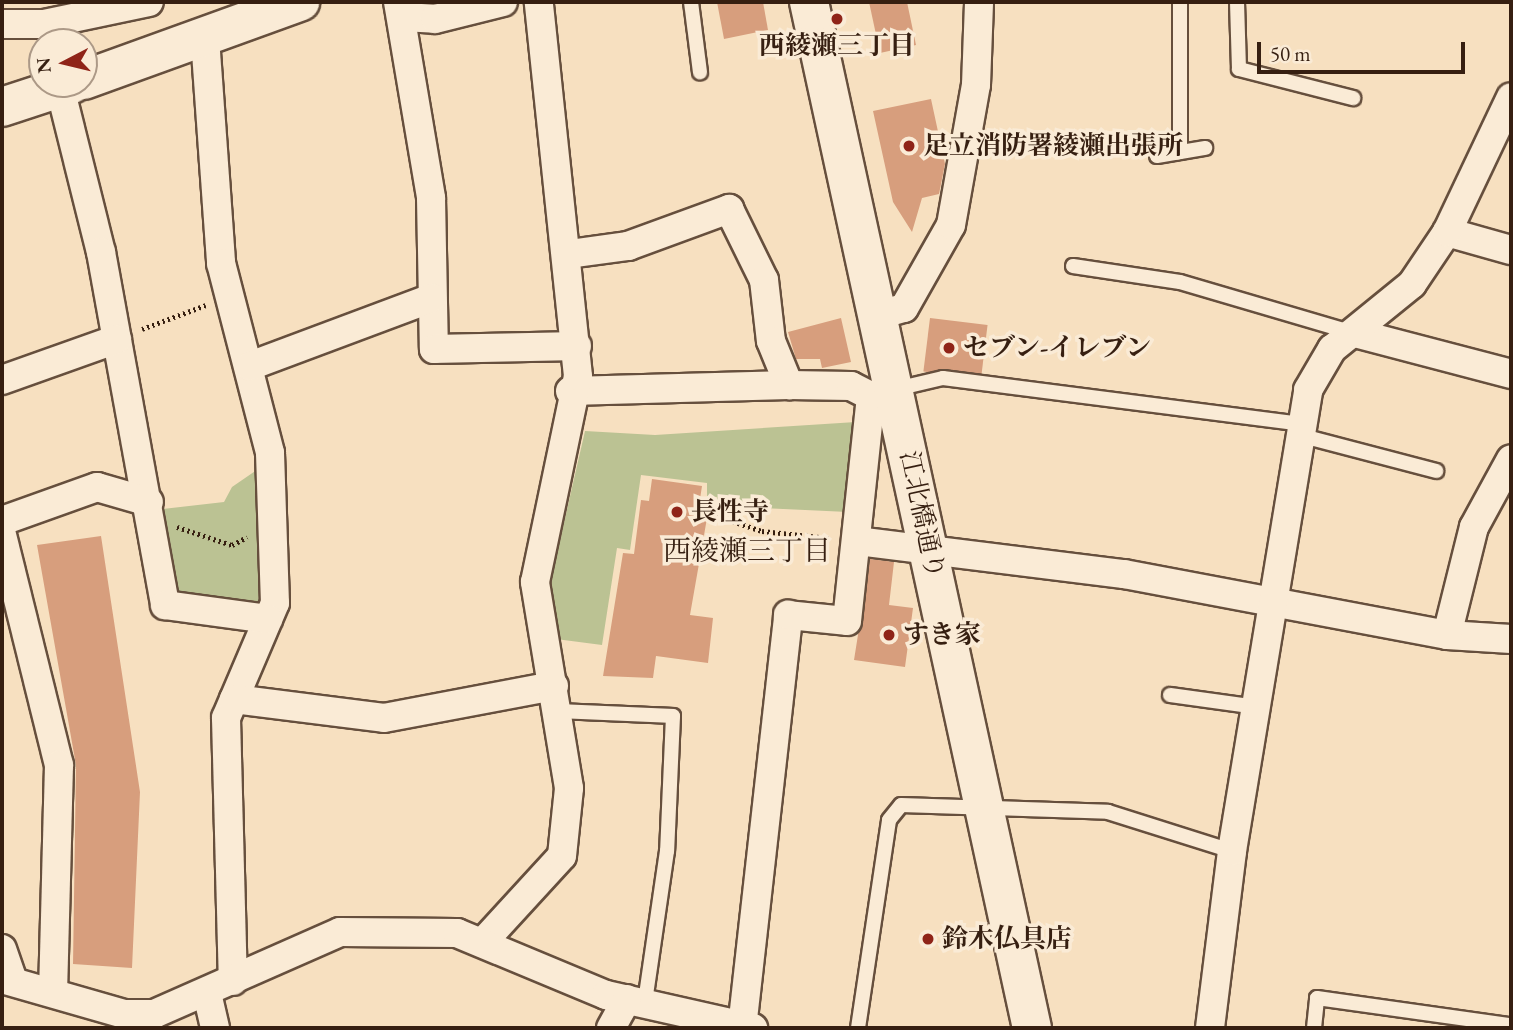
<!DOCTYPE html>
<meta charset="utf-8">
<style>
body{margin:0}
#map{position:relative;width:1513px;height:1030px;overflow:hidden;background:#f7e0c0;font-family:"EB Garamond","Noto Serif JP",serif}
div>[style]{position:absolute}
.green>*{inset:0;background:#bbc293}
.building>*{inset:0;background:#d79e7d;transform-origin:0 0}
.path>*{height:4.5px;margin-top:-2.25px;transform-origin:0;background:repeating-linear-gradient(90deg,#361f11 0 2px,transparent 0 5.5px)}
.roads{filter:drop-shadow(2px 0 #664f3d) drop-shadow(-2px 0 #664f3d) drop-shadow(0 2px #664f3d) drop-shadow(0 -2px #664f3d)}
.lane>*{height:14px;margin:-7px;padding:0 7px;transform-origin:7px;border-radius:7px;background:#faebd6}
.street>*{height:28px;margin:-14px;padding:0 14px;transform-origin:14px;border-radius:14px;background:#faebd6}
.secondary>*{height:38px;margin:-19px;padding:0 19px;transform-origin:19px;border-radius:19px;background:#faebd6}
.dots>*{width:19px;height:19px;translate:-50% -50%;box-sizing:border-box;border:4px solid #faebd6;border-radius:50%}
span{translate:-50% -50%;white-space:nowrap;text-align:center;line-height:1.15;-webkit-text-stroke:7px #faebd6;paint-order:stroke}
.poi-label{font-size:26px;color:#361f11;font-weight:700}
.left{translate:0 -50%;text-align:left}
.street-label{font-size:26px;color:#361f11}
.neighbourhood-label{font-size:28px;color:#361f11}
.frame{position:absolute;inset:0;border:4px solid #361f11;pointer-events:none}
.north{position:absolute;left:28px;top:28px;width:70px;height:70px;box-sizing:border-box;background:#faebd6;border:2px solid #ac9987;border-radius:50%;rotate:263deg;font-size:19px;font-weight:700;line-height:28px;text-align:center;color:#361f11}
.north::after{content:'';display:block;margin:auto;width:24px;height:32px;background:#8f2418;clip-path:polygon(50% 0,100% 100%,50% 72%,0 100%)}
.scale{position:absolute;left:1257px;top:42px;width:208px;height:32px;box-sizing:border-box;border:4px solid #361f11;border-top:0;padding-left:9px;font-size:21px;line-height:24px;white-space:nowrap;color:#361f11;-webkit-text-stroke:5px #faebd6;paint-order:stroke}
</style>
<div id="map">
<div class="green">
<i style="clip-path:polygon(856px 422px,848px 512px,716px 506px,717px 497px,707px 496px,707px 483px,641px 475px,630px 550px,617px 548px,602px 645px,556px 639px,549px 588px,585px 431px,655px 435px)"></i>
<i style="clip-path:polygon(264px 465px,265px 616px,167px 603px,154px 510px,224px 502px,232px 487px)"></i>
</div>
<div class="building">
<i style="clip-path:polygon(717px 2px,763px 2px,768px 30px,724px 39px)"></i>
<i style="clip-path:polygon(869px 2px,907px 2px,916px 45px,880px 53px)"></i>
<i style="clip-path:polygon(931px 99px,945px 164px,939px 194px,922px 198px,912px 232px,893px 202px,873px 111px)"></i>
<i style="clip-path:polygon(841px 318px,851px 362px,822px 368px,820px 359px,796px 359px,788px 332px)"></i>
<i style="left:930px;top:318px;width:58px;height:54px;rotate:7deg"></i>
<i style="clip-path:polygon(652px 479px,702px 486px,700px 499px,710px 501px,690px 615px,713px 618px,708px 663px,656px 656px,653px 678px,603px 676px,623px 553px,634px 554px,641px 500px,649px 501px)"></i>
<i style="clip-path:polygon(101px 536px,140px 792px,132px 968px,73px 964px,76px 765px,37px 545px)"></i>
<i style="clip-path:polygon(870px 559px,894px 562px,889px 605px,913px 608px,905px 667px,854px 660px)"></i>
</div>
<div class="path">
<i style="left:142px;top:329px;width:68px;rotate:-20.6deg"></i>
<i style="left:717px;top:516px;width:47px;rotate:18.4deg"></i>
<i style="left:762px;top:531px;width:67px;rotate:6deg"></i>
<i style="left:177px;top:527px;width:58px;rotate:18.1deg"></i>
<i style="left:232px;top:545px;width:17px;rotate:-28deg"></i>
</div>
<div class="roads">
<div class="lane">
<i style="left:691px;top:2px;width:71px;rotate:82.7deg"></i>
<i style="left:1180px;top:2px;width:150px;rotate:90deg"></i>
<i style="left:1237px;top:2px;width:67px;rotate:88.3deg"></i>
<i style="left:1239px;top:69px;width:118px;rotate:14.3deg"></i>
<i style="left:1157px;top:156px;width:49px;rotate:-9.5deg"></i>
<i style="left:1073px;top:266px;width:108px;rotate:8.5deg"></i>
<i style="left:1180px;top:282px;width:180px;rotate:16.4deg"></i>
<i style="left:896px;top:389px;width:48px;rotate:-13.2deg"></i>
<i style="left:943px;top:378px;width:361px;rotate:7.3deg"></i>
<i style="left:1299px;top:435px;width:142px;rotate:14.7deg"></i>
<i style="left:1170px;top:695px;width:88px;rotate:7.9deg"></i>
<i style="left:559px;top:711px;width:114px;rotate:2.5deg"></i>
<i style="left:673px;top:716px;width:135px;rotate:92.5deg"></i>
<i style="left:667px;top:851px;width:153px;rotate:98.3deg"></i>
<i style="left:858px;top:1028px;width:210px;rotate:-81.5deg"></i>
<i style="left:889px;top:820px;width:19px;rotate:-51deg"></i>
<i style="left:901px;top:805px;width:207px;rotate:1.9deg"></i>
<i style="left:1108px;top:812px;width:130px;rotate:17.5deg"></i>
<i style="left:1314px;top:1028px;width:30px;rotate:-84deg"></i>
<i style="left:1317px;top:998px;width:195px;rotate:8deg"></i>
</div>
<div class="street">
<i style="left:398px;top:2px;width:199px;rotate:80.4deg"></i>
<i style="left:431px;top:198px;width:151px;rotate:88.9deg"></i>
<i style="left:434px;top:349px;width:143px;rotate:-1.2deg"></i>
<i style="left:402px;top:17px;width:33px;rotate:3deg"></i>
<i style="left:435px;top:19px;width:70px;rotate:-14deg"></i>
<i style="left:2px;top:24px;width:42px"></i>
<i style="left:44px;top:24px;width:107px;rotate:-11.8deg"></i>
<i style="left:205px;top:38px;width:226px;rotate:85.9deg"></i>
<i style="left:221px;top:263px;width:196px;rotate:75.5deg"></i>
<i style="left:270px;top:453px;width:150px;rotate:88.1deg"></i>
<i style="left:275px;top:603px;width:125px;rotate:113.1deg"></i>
<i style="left:226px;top:718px;width:263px;rotate:88.5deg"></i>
<i style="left:59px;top:84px;width:173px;rotate:76deg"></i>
<i style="left:101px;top:252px;width:359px;rotate:79.7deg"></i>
<i style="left:165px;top:605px;width:104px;rotate:7.7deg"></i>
<i style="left:1447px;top:232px;width:66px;rotate:15.7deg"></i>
<i style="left:569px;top:254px;width:60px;rotate:-7.7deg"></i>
<i style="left:628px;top:246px;width:108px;rotate:-20.1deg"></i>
<i style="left:729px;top:209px;width:79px;rotate:63.8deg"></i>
<i style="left:764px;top:280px;width:61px;rotate:83.5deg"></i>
<i style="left:771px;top:341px;width:48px;rotate:67.8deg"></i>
<i style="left:879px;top:315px;width:26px;rotate:-16deg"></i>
<i style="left:904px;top:308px;width:95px;rotate:-60.5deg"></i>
<i style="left:951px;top:225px;width:142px;rotate:-79.9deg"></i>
<i style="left:976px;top:85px;width:83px;rotate:-87.9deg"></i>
<i style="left:1355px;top:333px;width:161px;rotate:14.7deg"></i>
<i style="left:250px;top:366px;width:194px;rotate:-20.5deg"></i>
<i style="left:2px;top:380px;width:122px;rotate:-19.6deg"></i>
<i style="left:570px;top:391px;width:219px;rotate:-1.6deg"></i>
<i style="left:789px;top:385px;width:62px;rotate:0.9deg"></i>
<i style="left:851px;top:386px;width:22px;rotate:27deg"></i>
<i style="left:871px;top:396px;width:20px;rotate:-15deg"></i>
<i style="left:2px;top:521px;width:101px;rotate:-19.7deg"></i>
<i style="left:97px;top:487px;width:54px;rotate:16.1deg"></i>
<i style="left:2px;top:535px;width:237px;rotate:76.1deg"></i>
<i style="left:59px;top:765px;width:224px;rotate:91.5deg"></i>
<i style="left:858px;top:541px;width:268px;rotate:7.1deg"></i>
<i style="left:1124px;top:574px;width:329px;rotate:10.7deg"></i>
<i style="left:1447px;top:635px;width:64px;rotate:3.6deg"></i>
<i style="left:1447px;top:635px;width:111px;rotate:-76deg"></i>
<i style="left:1474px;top:527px;width:77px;rotate:-61.4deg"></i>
<i style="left:234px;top:699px;width:151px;rotate:7.2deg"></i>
<i style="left:384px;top:718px;width:173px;rotate:-10.7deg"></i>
<i style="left:484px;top:941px;width:115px;rotate:-47.5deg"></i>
<i style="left:562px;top:856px;width:68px;rotate:-84.1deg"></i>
<i style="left:569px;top:788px;width:209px;rotate:-99.4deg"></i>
<i style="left:535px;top:582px;width:210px;rotate:-78.2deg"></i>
<i style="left:578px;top:376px;width:376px;rotate:-96deg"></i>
<i style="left:2px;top:949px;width:31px;rotate:71deg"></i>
<i style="left:2px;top:979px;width:127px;rotate:16deg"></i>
<i style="left:124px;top:1014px;width:30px"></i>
<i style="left:154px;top:1014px;width:203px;rotate:-23.8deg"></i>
<i style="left:340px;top:932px;width:117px;rotate:0.5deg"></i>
<i style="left:457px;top:933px;width:161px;rotate:22.6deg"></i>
<i style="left:606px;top:995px;width:151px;rotate:12.7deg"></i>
<i style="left:207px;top:993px;width:36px;rotate:77deg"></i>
<i style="left:611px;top:1028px;width:33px;rotate:-61deg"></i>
<i style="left:742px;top:1028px;width:416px;rotate:-83.6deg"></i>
<i style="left:788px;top:615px;width:59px;rotate:5.8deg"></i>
<i style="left:847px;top:621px;width:226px;rotate:-83.9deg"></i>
<i style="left:1210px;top:1028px;width:178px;rotate:-82.9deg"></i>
<i style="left:1232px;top:851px;width:467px;rotate:-80.6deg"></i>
<i style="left:1308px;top:390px;width:48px;rotate:-59.7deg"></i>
<i style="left:1332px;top:349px;width:103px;rotate:-39.1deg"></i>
<i style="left:1412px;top:284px;width:63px;rotate:-56.1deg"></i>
<i style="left:1447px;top:232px;width:149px;rotate:-64.6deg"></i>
</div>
<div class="secondary">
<i style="left:809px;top:2px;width:1050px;rotate:77.74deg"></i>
<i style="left:84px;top:80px;width:230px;rotate:-19.9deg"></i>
<i style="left:2px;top:107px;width:74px;rotate:-18.2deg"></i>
</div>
</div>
<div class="dots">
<i style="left:837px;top:19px;background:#8f2418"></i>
<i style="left:909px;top:146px;background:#8f2418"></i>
<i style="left:949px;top:348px;background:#8f2418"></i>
<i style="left:677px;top:512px;background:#8f2418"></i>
<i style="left:889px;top:635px;background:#8f2418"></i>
<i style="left:928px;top:939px;background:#8f2418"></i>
</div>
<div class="poi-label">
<span style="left:837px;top:46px">西綾瀬三丁目</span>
<span class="left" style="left:923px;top:146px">足立消防署綾瀬出張所</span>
<span class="left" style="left:963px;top:348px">セブン-イレブン</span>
<span class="left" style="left:691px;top:512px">長性寺</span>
<span class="left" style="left:903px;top:635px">すき家</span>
<span class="left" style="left:942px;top:939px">鈴木仏具店</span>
</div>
<div class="street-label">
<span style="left:922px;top:515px;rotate:78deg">江北橋通り</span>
</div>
<div class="neighbourhood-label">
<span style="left:747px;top:550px">西綾瀬三丁目</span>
</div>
<div class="frame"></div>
<div class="north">N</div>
<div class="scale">50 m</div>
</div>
